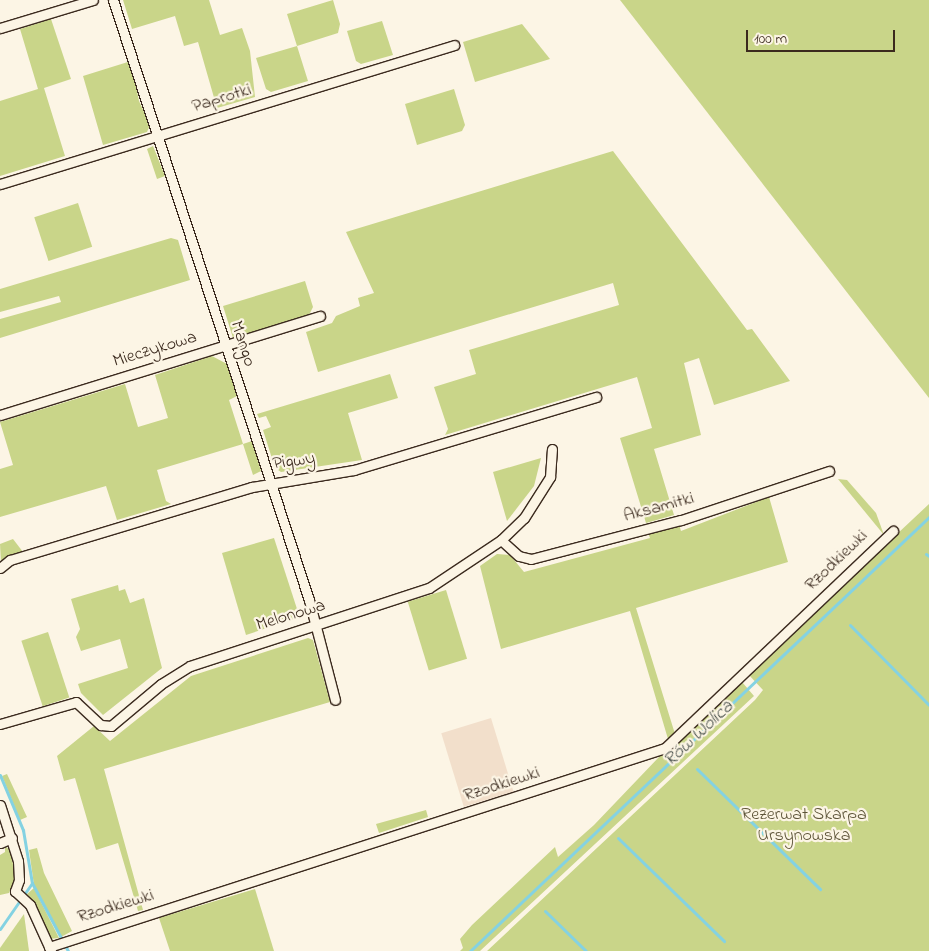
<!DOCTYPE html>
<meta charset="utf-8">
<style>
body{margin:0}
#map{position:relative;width:929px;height:951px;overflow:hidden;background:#fcf5e5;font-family:"Indie Flower",sans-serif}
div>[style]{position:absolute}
.built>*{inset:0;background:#f2dfcb;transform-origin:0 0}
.green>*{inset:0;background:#c9d589;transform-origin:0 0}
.stream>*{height:3px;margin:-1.5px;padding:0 1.5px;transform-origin:1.5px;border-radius:1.5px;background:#84d2e2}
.roads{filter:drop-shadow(1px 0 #3b2a1e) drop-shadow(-1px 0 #3b2a1e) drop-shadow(0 1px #3b2a1e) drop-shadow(0 -1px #3b2a1e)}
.street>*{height:9px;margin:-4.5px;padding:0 4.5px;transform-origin:4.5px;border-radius:4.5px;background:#fcf5e5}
span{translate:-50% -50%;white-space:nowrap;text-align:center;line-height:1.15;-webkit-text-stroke:4.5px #fcf5e5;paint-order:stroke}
.street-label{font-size:18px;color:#3b2a1e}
.park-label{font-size:18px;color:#5e5539}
.water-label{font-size:19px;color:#4d544f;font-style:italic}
.scale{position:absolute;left:746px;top:30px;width:149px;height:22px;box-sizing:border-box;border:2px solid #3b2a1e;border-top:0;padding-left:6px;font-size:15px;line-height:18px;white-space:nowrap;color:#3b2a1e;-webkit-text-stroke:4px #fcf5e5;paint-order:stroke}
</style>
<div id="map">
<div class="built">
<i style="left:491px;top:718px;width:77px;height:52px;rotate:73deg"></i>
</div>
<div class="green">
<i style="clip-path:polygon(123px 0,209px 0,220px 35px,242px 28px,250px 51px,255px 97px,217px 108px,198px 42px,184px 46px,175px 16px,132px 29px)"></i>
<i style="clip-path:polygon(333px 0,340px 24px,338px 33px,297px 46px,308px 81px,271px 92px,266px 89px,256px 58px,297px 46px,287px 14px)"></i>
<i style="clip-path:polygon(620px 0,929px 0,929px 398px)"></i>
<i style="clip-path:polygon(51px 19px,71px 79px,44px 88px,65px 156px,0 176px,0 101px,38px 89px,20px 29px)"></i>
<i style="clip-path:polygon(382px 21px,393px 55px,361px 64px,356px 61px,347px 31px)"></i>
<i style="clip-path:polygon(522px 24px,550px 59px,475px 82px,463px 42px)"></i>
<i style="clip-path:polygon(131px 61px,139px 101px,150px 125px,147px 132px,103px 145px,83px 76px)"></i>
<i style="clip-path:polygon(454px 89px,465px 125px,462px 131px,417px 145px,405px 104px)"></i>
<i style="clip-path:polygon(153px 146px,165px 176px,157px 179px,147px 149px)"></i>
<i style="clip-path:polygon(613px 151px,747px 330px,752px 329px,790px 381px,714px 405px,699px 358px,684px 363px,701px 435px,654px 449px,674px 515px,646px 523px,620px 438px,652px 428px,637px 377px,445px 435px,448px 429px,434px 387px,476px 374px,469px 350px,619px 305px,613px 283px,318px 372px,306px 332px,332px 323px,336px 316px,360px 306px,358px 298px,374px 293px,346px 232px)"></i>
<i style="left:78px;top:203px;width:46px;height:46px;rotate:72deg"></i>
<i style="clip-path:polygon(171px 238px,178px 240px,190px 280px,0 338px,0 319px,61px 302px,59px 296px,0 312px,0 289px)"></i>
<i style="clip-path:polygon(305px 281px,313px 307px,308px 317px,243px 339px,233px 338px,223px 306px)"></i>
<i style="clip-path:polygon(212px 356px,227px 364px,237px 396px,229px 400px,243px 444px,252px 441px,261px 471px,253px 475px,243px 444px,157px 470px,166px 501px,171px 504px,117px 520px,106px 486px,0 517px,0 469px,13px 465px,0 422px,125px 384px,138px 427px,168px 418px,155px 375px)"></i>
<i style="clip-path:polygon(390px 374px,398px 398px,348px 413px,362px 460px,281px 472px,275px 468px,263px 430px,271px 427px,266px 416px,259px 418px,257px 414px)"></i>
<i style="clip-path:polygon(541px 458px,534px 486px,507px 521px,493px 472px)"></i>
<i style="clip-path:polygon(838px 479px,847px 480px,876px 513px,884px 535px)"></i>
<i style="clip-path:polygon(769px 497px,788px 562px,636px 608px,675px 734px,668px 739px,630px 611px,501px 649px,480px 566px,497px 554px,510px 555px,524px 572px,650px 538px,648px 533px,679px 524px,681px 531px)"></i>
<i style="clip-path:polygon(929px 504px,929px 951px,487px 951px,755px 700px,763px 690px,748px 674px)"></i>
<i style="clip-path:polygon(274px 538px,298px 612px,294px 619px,246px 635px,222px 553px)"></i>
<i style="clip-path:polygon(13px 539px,23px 552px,1px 563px,0 544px)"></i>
<i style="clip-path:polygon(118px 585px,119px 591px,125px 589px,130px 603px,144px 598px,162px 668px,103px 715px,81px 693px,78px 684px,128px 668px,120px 639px,81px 651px,76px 637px,80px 629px,71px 599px)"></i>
<i style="left:446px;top:590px;width:72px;height:40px;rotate:73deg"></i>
<i style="left:48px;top:632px;width:69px;height:28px;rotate:72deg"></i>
<i style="clip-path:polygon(308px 638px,313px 640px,330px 702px,104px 769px,143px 910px,138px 911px,118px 843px,96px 850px,75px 778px,64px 781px,57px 756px,94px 726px,110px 741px,191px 676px)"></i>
<i style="clip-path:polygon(742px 682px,754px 696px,480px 951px,460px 951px,463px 948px,460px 939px,472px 925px,555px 847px,558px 857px,594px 825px,659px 757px)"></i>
<i style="clip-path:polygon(7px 774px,27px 817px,20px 820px,2px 776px)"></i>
<i style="clip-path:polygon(426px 810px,428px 817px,379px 833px,376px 824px)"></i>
<i style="clip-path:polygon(5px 846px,11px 851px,15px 878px,9px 893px,0 895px,0 855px,5px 852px)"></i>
<i style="clip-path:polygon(37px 848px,44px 873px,72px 931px,61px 937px,34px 885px,29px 850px)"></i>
<i style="clip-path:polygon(34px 888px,59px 938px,49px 939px,27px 894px)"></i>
<i style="clip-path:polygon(255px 889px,274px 951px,170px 951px,159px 918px)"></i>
<i style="clip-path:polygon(24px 914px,29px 951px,0 951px,0 948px)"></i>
</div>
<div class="stream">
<i style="left:926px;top:554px;width:4px;rotate:34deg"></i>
<i style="left:850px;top:625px;width:112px;rotate:45.4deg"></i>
<i style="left:697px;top:769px;width:172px;rotate:44.3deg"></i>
<i style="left:0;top:775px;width:60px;rotate:67.3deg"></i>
<i style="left:23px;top:830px;width:54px;rotate:80.4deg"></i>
<i style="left:32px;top:883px;width:56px;rotate:124.8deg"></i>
<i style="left:618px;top:838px;width:148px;rotate:44.2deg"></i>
<i style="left:32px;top:883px;width:77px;rotate:62.1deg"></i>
<i style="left:545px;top:911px;width:57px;rotate:44.3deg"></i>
<i style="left:470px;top:951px;width:632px;rotate:-43.4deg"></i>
</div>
<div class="roads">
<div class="street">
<i style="left:113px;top:0;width:631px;rotate:71.91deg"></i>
<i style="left:309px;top:600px;width:103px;rotate:75.4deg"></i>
<i style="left:0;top:28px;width:97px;rotate:-16.8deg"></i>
<i style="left:0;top:184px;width:475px;rotate:-17deg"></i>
<i style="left:0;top:415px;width:335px;rotate:-17.2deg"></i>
<i style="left:501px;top:540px;width:24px;rotate:42deg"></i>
<i style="left:519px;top:556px;width:12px;rotate:14deg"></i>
<i style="left:531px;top:559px;width:155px;rotate:-14.6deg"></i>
<i style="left:681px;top:520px;width:156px;rotate:-18.3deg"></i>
<i style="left:0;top:568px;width:13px;rotate:-39deg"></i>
<i style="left:10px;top:560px;width:253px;rotate:-16.8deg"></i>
<i style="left:252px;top:487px;width:103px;rotate:-9.5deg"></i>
<i style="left:354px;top:470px;width:253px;rotate:-16.8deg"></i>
<i style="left:0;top:724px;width:79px;rotate:-16.1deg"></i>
<i style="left:76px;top:702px;width:34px;rotate:43deg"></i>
<i style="left:101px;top:725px;width:10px;rotate:6deg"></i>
<i style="left:111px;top:726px;width:65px;rotate:-40deg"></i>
<i style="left:161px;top:684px;width:34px;rotate:-32deg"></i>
<i style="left:190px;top:666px;width:251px;rotate:-18.1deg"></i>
<i style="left:429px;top:588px;width:87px;rotate:-33.7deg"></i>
<i style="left:501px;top:540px;width:32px;rotate:-44deg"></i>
<i style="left:524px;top:518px;width:49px;rotate:-57.6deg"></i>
<i style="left:550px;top:477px;width:28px;rotate:-86deg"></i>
<i style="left:0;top:805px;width:59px;rotate:72.2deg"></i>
<i style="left:18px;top:861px;width:19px;rotate:87deg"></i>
<i style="left:19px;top:880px;width:12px;rotate:110deg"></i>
<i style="left:15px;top:891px;width:21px;rotate:43deg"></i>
<i style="left:30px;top:905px;width:51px;rotate:65.5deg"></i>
<i style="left:0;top:843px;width:13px;rotate:-23deg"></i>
<i style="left:49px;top:947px;width:647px;rotate:-17.9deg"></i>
<i style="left:665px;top:748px;width:315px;rotate:-43.6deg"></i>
</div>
</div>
<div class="street-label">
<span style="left:222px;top:99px;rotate:-17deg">Paprotki</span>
<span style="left:242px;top:344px;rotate:72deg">Mango</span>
<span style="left:155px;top:350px;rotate:-17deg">Mieczykowa</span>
<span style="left:294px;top:462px;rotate:-8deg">Pigwy</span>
<span style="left:659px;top:508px;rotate:-15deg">Aksamitki</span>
<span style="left:837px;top:561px;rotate:-44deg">Rzodkiewki</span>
<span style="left:291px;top:616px;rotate:-17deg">Melonowa</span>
<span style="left:502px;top:785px;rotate:-18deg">Rzodkiewki</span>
<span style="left:116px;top:907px;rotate:-17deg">Rzodkiewki</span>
</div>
<div class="park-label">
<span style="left:804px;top:826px">Rezerwat Skarpa<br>Ursynowska</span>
</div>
<div class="water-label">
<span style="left:699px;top:734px;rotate:-43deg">Rów Wolica</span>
</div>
<div class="scale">100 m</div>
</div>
